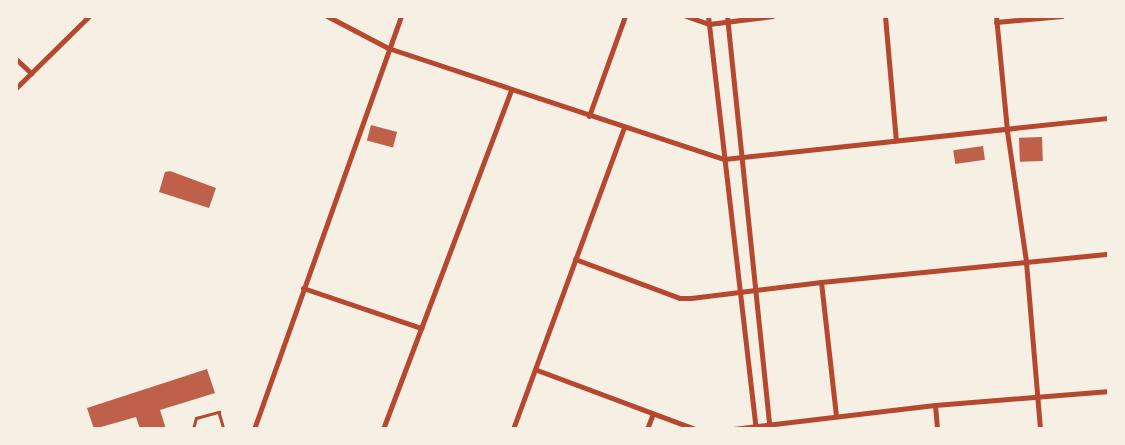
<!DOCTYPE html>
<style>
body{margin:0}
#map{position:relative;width:1125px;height:445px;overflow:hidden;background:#f6efe4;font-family:"Golos Text",sans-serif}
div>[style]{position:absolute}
.building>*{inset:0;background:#bf614a;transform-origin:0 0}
.service>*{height:2.5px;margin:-1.25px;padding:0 1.25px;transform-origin:1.25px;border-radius:1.25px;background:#b5482f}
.minor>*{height:5px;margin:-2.5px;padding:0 2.5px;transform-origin:2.5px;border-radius:2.5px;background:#b5482f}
span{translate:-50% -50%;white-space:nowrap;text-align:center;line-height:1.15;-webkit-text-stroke:4px #f6efe4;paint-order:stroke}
.frame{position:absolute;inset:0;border:18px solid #f6efe4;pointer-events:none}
</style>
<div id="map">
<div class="building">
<i style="left:371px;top:125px;width:27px;height:16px;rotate:15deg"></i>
<i style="left:1042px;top:137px;width:24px;height:23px;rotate:88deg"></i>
<i style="left:983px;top:146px;width:14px;height:30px;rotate:82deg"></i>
<i style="clip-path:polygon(170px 171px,216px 188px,209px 208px,159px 192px,165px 172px)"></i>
<i style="clip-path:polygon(207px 369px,215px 393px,160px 410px,166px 429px,140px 429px,136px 417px,94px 429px,87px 408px)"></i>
</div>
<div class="service">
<i style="left:193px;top:429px;width:11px;rotate:-75deg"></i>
<i style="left:196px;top:418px;width:24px;rotate:-15deg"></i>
<i style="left:219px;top:412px;width:18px;rotate:74deg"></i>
</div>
<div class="minor">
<i style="left:327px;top:16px;width:69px;rotate:27.7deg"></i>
<i style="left:388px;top:48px;width:354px;rotate:18.3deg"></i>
<i style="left:724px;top:159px;width:387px;rotate:-6.1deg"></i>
<i style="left:686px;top:16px;width:24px;rotate:19deg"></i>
<i style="left:709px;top:24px;width:64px;rotate:-7.2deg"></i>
<i style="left:708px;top:16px;width:416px;rotate:83.4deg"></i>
<i style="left:727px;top:16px;width:415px;rotate:84.1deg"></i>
<i style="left:885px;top:16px;width:125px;rotate:85deg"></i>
<i style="left:996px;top:16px;width:116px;rotate:84.5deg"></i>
<i style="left:1007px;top:131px;width:132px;rotate:81.7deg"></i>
<i style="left:1026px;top:262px;width:168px;rotate:85.2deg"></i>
<i style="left:996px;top:22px;width:66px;rotate:-5.2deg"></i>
<i style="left:16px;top:59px;width:21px;rotate:43deg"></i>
<i style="left:16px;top:88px;width:103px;rotate:-44.6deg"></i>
<i style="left:589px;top:116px;width:106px;rotate:-70.2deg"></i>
<i style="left:575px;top:259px;width:112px;rotate:20.4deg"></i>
<i style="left:680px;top:298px;width:11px"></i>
<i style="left:691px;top:298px;width:131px;rotate:-7deg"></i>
<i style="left:821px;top:282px;width:289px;rotate:-5.6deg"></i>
<i style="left:821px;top:282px;width:135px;rotate:83.6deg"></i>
<i style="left:303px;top:288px;width:125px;rotate:18.7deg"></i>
<i style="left:537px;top:370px;width:169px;rotate:20.5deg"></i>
<i style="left:935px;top:405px;width:24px;rotate:85deg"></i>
<i style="left:254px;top:429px;width:438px;rotate:-70.4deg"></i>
<i style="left:383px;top:429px;width:362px;rotate:-69.3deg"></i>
<i style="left:513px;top:429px;width:321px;rotate:-69.8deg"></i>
<i style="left:647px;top:429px;width:14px;rotate:-69deg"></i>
<i style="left:733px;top:429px;width:203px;rotate:-6.8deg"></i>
<i style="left:935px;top:405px;width:175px;rotate:-4.6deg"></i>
</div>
<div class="frame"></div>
</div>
